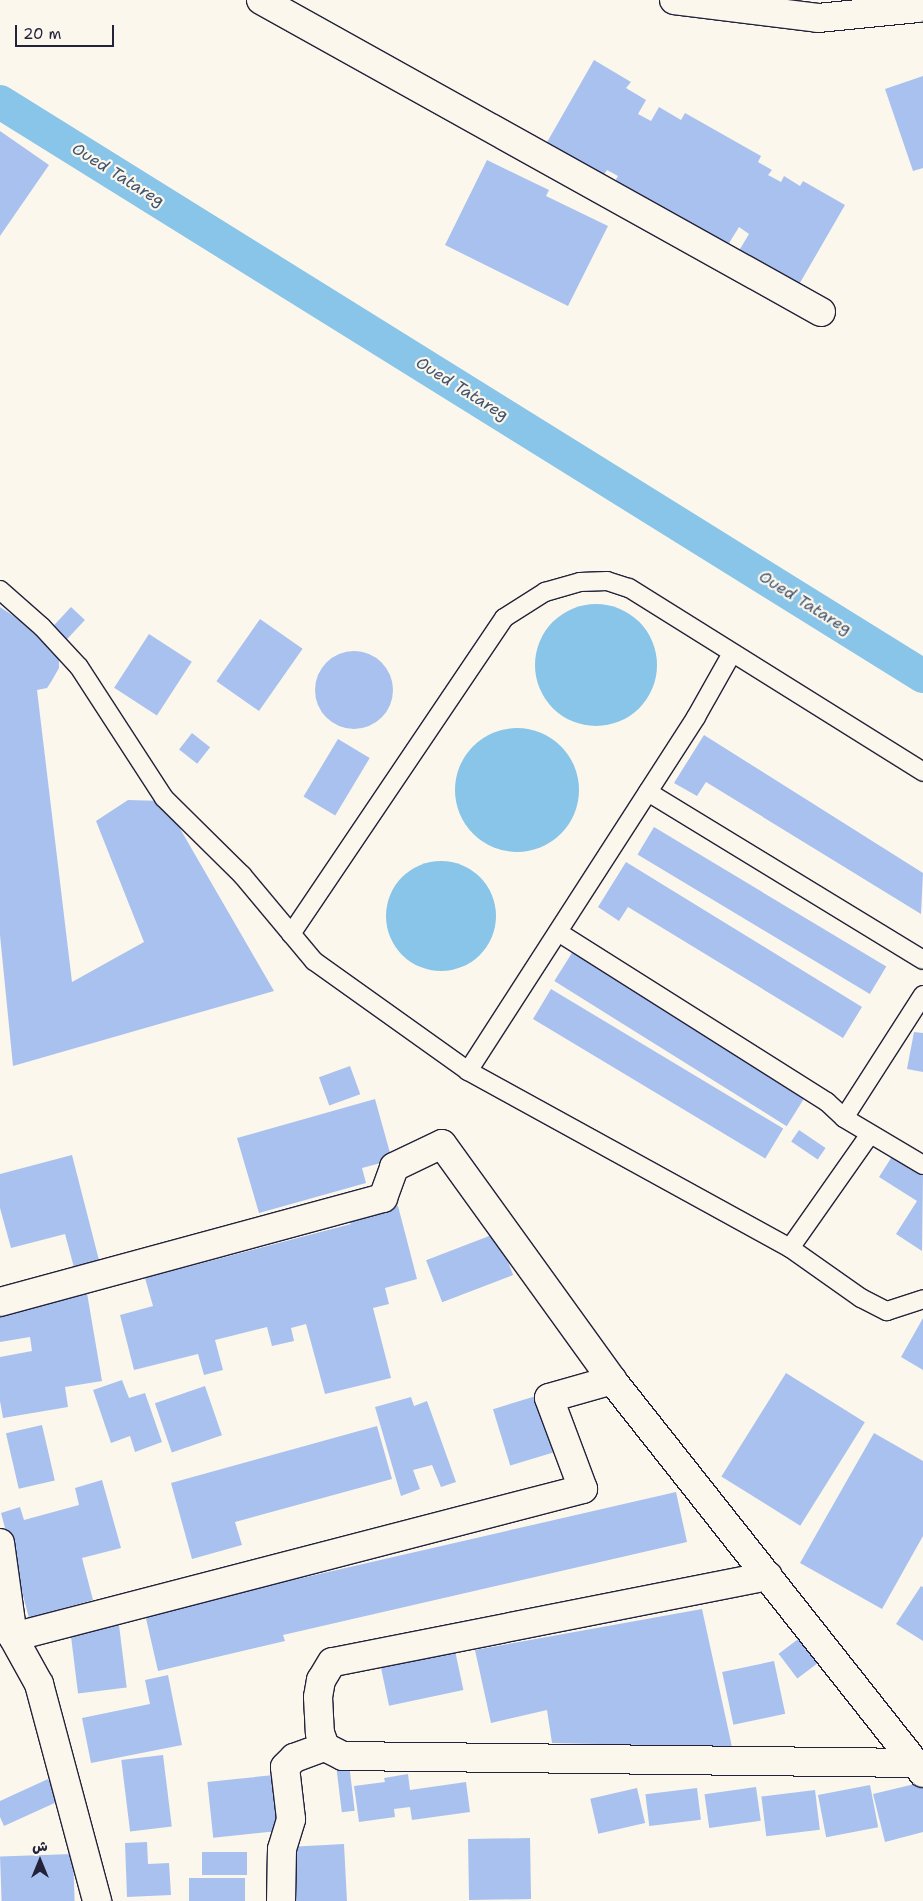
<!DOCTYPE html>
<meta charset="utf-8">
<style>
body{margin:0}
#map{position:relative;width:923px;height:1901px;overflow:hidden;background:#fbf7ec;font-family:"Shantell Sans","Playpen Sans Arabic",sans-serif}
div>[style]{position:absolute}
.water>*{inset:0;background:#88c5e8}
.round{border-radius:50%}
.canal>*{height:34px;margin:-17px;padding:0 17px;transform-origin:17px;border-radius:17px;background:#88c5e8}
.building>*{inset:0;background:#a9c1ef;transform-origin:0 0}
.roads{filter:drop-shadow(1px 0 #22223b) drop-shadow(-1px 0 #22223b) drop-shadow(0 1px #22223b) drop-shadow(0 -1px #22223b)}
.lane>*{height:18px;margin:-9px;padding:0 9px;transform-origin:9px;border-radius:9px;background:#fbf7ec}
.street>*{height:28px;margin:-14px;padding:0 14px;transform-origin:14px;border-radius:14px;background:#fbf7ec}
span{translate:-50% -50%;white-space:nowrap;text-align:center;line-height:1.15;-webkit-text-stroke:4.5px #fbf7ec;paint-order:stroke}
.water-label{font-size:16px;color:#41536f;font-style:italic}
.north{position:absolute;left:15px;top:1836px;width:50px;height:50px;-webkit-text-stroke:4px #fbf7ec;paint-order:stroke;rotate:0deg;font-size:14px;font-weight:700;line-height:20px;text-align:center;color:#22223b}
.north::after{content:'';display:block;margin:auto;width:18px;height:22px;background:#22223b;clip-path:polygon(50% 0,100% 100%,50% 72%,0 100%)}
.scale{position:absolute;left:15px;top:25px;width:99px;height:22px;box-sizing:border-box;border:2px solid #22223b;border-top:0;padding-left:6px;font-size:15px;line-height:18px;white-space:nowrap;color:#22223b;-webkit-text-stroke:4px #fbf7ec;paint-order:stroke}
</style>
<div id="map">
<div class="water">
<i class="round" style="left:535px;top:604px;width:122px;height:122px"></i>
<i class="round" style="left:455px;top:728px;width:124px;height:124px"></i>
<i class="round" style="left:386px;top:861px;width:110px;height:110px"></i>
</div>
<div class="canal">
<i style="left:0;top:102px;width:1087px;rotate:31.88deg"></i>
</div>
<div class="building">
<i style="clip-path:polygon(594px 60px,631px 82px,626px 88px,646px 100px,638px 114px,651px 121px,659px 107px,681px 120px,685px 113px,761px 156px,758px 162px,772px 170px,768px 175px,781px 182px,784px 176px,800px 186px,803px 181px,845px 205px,797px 288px,737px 254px,749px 234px,739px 227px,726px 248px,614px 183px,618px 176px,607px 170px,603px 176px,546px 144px)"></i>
<i style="clip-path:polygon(923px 76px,923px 168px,913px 171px,885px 89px)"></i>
<i style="clip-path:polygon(0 131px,49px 165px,0 236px)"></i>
<i style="clip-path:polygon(487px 160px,549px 190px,546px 196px,608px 226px,568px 306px,445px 245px)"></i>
<i style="clip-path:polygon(0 607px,30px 627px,59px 655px,59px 668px,51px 682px,47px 688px,37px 690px,72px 982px,144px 942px,96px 821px,128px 800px,164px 801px,274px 991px,13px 1066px,0 935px)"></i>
<i style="left:71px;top:607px;width:19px;height:29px;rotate:43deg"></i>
<i style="left:260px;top:619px;width:52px;height:76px;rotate:35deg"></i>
<i style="left:149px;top:634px;width:51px;height:64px;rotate:33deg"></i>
<i class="round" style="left:315px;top:651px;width:78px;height:78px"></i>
<i style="left:192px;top:733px;width:23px;height:21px;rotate:38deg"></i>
<i style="clip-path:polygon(704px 735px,923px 873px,921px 914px,706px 782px,697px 796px,674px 783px)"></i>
<i style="left:338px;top:739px;width:37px;height:67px;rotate:31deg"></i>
<i style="left:654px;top:827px;width:271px;height:32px;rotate:31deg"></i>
<i style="clip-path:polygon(626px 862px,862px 1007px,843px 1038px,628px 907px,619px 921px,598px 907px)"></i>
<i style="left:575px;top:948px;width:274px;height:39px;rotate:32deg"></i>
<i style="left:551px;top:989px;width:271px;height:35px;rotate:31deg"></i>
<i style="clip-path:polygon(914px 1032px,923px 1033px,923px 1072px,907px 1069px)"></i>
<i style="left:350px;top:1066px;width:30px;height:33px;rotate:70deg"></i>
<i style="clip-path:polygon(375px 1099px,392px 1160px,362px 1168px,366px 1183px,259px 1213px,237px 1138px)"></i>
<i style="left:799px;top:1130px;width:32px;height:14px;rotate:34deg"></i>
<i style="clip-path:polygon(72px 1155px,101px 1268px,76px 1275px,65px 1234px,11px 1248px,0 1208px,0 1174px)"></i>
<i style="clip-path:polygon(893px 1155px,923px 1174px,922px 1251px,896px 1234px,917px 1201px,879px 1177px)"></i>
<i style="clip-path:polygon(398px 1206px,417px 1279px,385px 1288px,389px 1304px,373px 1308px,391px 1378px,325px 1394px,306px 1324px,291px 1328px,294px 1341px,272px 1346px,267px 1327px,215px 1340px,223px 1370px,204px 1375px,198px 1354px,134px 1370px,120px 1315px,153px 1306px,145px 1278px,351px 1224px,349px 1220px)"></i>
<i style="left:497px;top:1233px;width:45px;height:76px;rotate:69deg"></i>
<i style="clip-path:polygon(87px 1293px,102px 1381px,65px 1387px,68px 1407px,3px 1418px,0 1401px,0 1357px,32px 1351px,30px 1337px,0 1342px,0 1308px)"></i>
<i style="clip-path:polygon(923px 1318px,923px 1370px,901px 1357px)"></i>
<i style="left:786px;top:1373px;width:93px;height:122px;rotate:32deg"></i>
<i style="clip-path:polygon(122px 1380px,129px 1398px,145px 1393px,162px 1442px,135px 1452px,130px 1436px,111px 1443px,93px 1390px)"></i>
<i style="left:205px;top:1386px;width:52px;height:53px;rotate:71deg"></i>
<i style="left:536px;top:1396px;width:59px;height:45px;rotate:73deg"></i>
<i style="clip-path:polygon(411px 1397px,414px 1406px,427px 1401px,456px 1482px,441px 1487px,432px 1465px,413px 1470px,420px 1489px,401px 1496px,375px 1407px)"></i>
<i style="left:42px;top:1425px;width:57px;height:37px;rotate:77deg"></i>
<i style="clip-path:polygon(377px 1426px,392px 1479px,235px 1522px,242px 1545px,192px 1559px,171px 1483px)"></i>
<i style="clip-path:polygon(874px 1433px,923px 1461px,923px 1536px,882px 1609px,800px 1563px)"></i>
<i style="clip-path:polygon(102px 1480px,121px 1548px,82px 1558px,93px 1600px,29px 1618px,1px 1513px,20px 1507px,24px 1520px,79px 1505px,75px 1488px)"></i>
<i style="clip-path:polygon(676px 1492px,687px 1542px,283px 1635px,285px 1641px,158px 1671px,145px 1614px)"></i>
<i style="clip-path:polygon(921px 1586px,923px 1587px,923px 1641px,896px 1624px)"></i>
<i style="clip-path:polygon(702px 1609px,732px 1747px,552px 1743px,547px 1710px,491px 1723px,475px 1650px)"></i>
<i style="left:119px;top:1625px;width:63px;height:49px;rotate:83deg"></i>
<i style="left:801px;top:1637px;width:31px;height:28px;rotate:53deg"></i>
<i style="left:453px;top:1641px;width:50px;height:76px;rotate:78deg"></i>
<i style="left:774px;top:1661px;width:54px;height:53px;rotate:78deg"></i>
<i style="clip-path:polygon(168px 1675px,182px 1745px,91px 1763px,82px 1718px,150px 1704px,145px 1680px)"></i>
<i style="left:163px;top:1755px;width:72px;height:42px;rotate:83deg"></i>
<i style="left:349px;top:1764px;width:47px;height:13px;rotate:83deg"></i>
<i style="clip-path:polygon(408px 1774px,410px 1790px,466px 1782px,470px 1812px,412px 1820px,410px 1807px,394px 1809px,395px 1817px,359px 1822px,354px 1786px,385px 1782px,384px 1778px)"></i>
<i style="left:274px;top:1775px;width:56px;height:67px;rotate:84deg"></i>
<i style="clip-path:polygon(48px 1779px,59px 1801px,4px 1826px,0 1817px,0 1801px)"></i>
<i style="clip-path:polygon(923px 1782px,923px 1832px,885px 1842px,873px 1794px)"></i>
<i style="left:870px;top:1785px;width:43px;height:53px;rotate:79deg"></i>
<i style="left:756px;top:1787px;width:34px;height:52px;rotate:82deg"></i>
<i style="left:637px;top:1788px;width:36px;height:48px;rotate:77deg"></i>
<i style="left:697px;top:1788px;width:32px;height:52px;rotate:83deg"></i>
<i style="left:815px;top:1790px;width:40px;height:54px;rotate:83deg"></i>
<i style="left:530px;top:1838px;width:61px;height:62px;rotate:89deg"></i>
<i style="clip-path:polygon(147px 1842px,148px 1864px,169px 1863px,171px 1895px,127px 1897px,125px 1843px)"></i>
<i style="left:344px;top:1844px;width:57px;height:56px;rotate:87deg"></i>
<i style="left:202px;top:1852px;width:45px;height:23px"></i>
<i style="left:73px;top:1854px;width:47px;height:73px;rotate:88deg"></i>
<i style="left:189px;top:1878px;width:56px;height:23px"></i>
</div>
<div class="roads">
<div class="lane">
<i style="left:0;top:590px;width:56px;rotate:41.4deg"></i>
<i style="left:42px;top:627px;width:54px;rotate:47.2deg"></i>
<i style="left:79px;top:667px;width:156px;rotate:57deg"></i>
<i style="left:164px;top:798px;width:110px;rotate:44.6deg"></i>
<i style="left:242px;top:875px;width:112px;rotate:50.1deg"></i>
<i style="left:314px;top:961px;width:189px;rotate:35.5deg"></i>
<i style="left:468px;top:1071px;width:367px;rotate:28.8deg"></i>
<i style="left:790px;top:1248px;width:87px;rotate:35.2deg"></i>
<i style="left:861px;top:1298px;width:29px;rotate:27deg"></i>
<i style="left:887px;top:1311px;width:38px;rotate:-18deg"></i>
<i style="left:648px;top:792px;width:322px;rotate:31.4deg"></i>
<i style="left:558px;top:932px;width:318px;rotate:32.3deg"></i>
<i style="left:827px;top:1102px;width:23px;rotate:43deg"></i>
<i style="left:844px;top:1118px;width:92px;rotate:30.7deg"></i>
<i style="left:291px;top:934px;width:381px;rotate:-56deg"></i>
<i style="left:504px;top:618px;width:49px;rotate:-32.4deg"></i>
<i style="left:545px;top:592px;width:36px;rotate:-16deg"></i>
<i style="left:580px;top:582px;width:27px;rotate:-2deg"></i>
<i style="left:607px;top:581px;width:23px;rotate:18deg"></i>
<i style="left:629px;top:588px;width:347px;rotate:32deg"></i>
<i style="left:468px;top:1071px;width:421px;rotate:-57.2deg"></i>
<i style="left:696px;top:717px;width:73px;rotate:-60.6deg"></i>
<i style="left:844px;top:1118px;width:146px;rotate:-57.3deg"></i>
<i style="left:790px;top:1248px;width:139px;rotate:-54.9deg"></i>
</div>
<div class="street">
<i style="left:261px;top:0;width:641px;rotate:29.12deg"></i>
<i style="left:674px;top:0;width:145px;rotate:7.1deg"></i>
<i style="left:818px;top:18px;width:100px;rotate:-5.7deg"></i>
<i style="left:0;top:1302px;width:397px;rotate:-15.2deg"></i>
<i style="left:383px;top:1198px;width:33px;rotate:-70deg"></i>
<i style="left:394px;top:1167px;width:53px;rotate:-25.6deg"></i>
<i style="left:442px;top:1144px;width:291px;rotate:54.2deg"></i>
<i style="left:0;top:1543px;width:95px;rotate:82.1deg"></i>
<i style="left:13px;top:1637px;width:54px;rotate:61deg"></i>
<i style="left:39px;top:1684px;width:225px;rotate:75deg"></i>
<i style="left:768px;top:1576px;width:444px;rotate:168.8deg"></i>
<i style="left:332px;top:1662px;width:21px;rotate:121deg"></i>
<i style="left:321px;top:1680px;width:17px;rotate:100deg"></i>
<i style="left:318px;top:1697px;width:36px;rotate:87deg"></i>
<i style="left:320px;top:1733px;width:15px;rotate:70deg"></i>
<i style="left:325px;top:1747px;width:20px;rotate:27deg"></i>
<i style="left:343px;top:1756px;width:574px;rotate:0.7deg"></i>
<i style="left:13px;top:1637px;width:589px;rotate:-14.56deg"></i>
<i style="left:583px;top:1489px;width:97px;rotate:-110.5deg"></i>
<i style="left:549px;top:1398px;width:66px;rotate:-15.9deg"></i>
<i style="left:612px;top:1380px;width:501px;rotate:51.64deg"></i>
<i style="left:281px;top:1901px;width:52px;rotate:-88.9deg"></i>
<i style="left:282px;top:1849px;width:31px;rotate:-73deg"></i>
<i style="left:291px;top:1819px;width:52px;rotate:-96.6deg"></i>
<i style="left:285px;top:1767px;width:13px;rotate:-45deg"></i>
<i style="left:294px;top:1758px;width:33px;rotate:-20deg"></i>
</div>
</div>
<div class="water-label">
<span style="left:118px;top:175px;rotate:32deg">Oued Tatareg</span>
<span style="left:462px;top:389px;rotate:32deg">Oued Tatareg</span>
<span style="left:805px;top:603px;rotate:32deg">Oued Tatareg</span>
</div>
<div class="north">ش</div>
<div class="scale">20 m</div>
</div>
